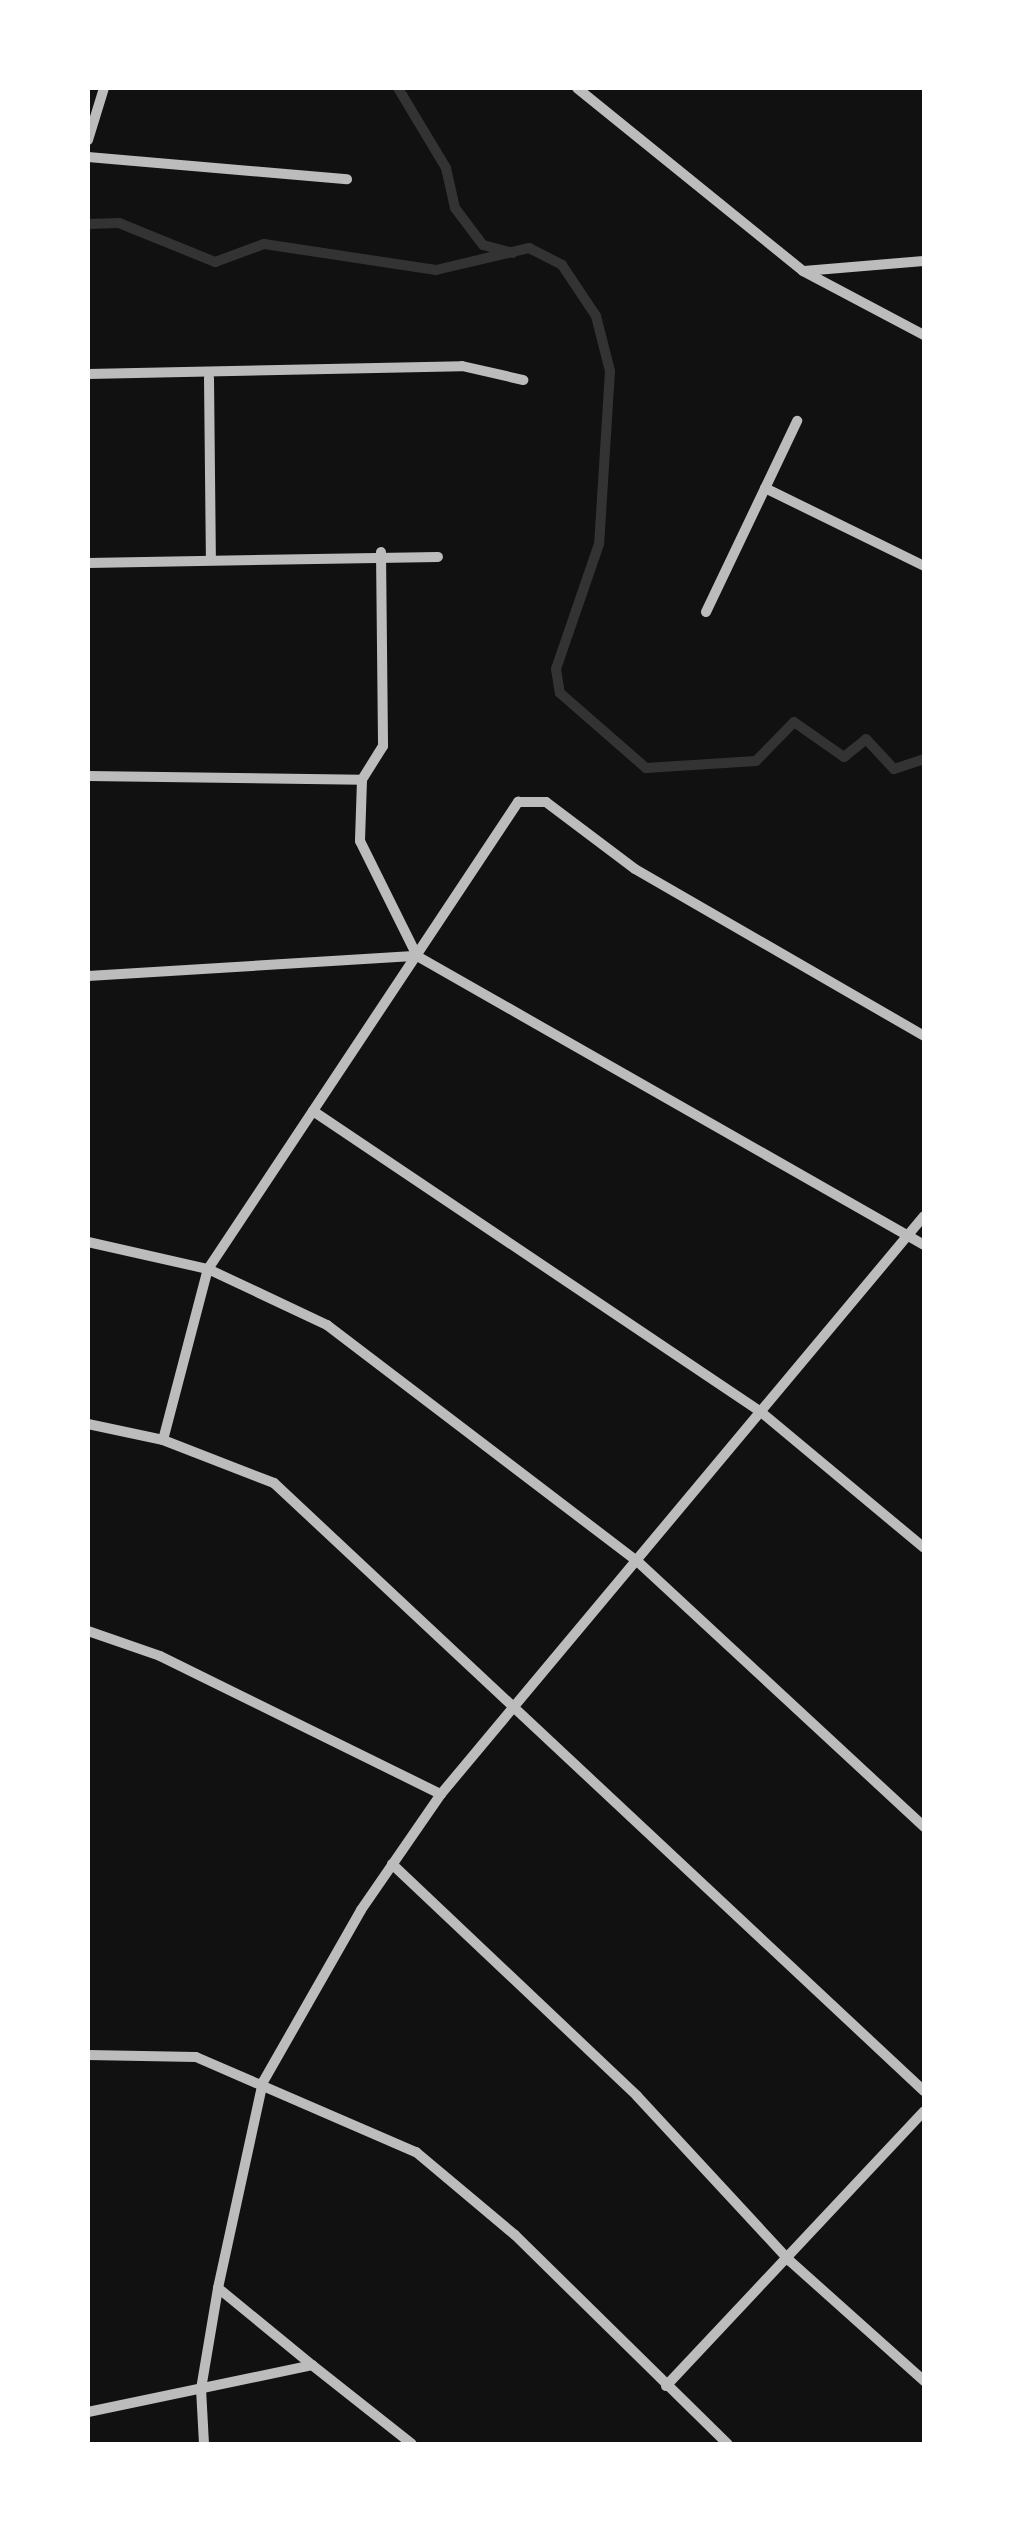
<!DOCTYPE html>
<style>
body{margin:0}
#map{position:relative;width:1012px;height:2532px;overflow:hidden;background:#111;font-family:Raleway,sans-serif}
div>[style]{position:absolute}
.stream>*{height:10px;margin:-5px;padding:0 5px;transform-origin:5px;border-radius:5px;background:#333}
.minor>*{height:10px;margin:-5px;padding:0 5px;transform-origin:5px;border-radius:5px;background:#bcbcbc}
span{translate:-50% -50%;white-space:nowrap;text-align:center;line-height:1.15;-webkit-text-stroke:8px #fff;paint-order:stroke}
.frame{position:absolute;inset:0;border:90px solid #fff;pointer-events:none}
</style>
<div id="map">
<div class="stream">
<i style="left:398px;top:88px;width:93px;rotate:59deg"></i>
<i style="left:446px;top:168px;width:41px;rotate:77.3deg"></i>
<i style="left:455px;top:208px;width:46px;rotate:52.9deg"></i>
<i style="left:483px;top:245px;width:31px;rotate:15deg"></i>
<i style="left:88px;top:224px;width:31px;rotate:-2deg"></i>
<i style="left:119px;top:223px;width:104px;rotate:22.1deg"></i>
<i style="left:215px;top:262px;width:52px;rotate:-20.2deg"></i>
<i style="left:264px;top:244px;width:174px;rotate:8.6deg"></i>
<i style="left:436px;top:270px;width:96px;rotate:-13.3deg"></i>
<i style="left:529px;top:248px;width:37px;rotate:27deg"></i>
<i style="left:562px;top:265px;width:61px;rotate:56.3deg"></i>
<i style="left:596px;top:316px;width:57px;rotate:75.7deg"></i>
<i style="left:610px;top:371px;width:173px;rotate:93.6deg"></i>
<i style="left:599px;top:544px;width:132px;rotate:109deg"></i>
<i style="left:556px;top:669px;width:24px;rotate:81deg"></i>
<i style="left:560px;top:693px;width:114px;rotate:41.1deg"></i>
<i style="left:646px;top:768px;width:110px;rotate:-3.6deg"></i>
<i style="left:756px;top:761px;width:54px;rotate:-45.7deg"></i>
<i style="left:794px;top:722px;width:61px;rotate:35deg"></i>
<i style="left:844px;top:757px;width:28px;rotate:-39deg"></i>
<i style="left:866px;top:739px;width:41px;rotate:47deg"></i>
<i style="left:894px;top:769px;width:32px;rotate:-18deg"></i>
</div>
<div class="minor">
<i style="left:577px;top:88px;width:291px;rotate:39deg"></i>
<i style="left:803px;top:271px;width:137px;rotate:27.9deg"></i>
<i style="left:88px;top:140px;width:54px;rotate:-72.9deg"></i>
<i style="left:88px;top:157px;width:260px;rotate:4.9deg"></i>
<i style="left:804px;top:271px;width:120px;rotate:-4.8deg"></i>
<i style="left:88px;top:374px;width:374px;rotate:-1.2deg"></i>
<i style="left:462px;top:366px;width:63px;rotate:12.9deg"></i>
<i style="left:209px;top:378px;width:178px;rotate:89.4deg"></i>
<i style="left:765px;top:488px;width:177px;rotate:26.1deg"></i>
<i style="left:381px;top:552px;width:194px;rotate:89.4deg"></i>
<i style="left:383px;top:746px;width:40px;rotate:122deg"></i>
<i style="left:362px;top:780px;width:61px;rotate:91.9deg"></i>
<i style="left:360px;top:841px;width:128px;rotate:63.6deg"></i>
<i style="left:417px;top:956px;width:584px;rotate:29.68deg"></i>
<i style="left:88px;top:563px;width:350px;rotate:-1deg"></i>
<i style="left:706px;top:612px;width:212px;rotate:-64.5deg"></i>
<i style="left:88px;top:776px;width:274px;rotate:0.8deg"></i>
<i style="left:88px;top:976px;width:330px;rotate:-3.5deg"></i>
<i style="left:313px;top:1111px;width:540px;rotate:33.9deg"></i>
<i style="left:761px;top:1412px;width:212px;rotate:39.8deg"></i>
<i style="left:88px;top:1242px;width:123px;rotate:12.7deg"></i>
<i style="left:208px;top:1269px;width:132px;rotate:25.2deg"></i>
<i style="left:327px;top:1325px;width:388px;rotate:37.3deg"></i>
<i style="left:636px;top:1560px;width:393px;rotate:42.8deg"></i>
<i style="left:88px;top:1424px;width:77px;rotate:12deg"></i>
<i style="left:163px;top:1440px;width:119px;rotate:21.2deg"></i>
<i style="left:274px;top:1483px;width:890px;rotate:43.09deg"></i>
<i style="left:163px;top:1440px;width:177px;rotate:-75.3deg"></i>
<i style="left:208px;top:1269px;width:561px;rotate:-56.42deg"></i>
<i style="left:518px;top:802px;width:28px"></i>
<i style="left:546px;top:802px;width:111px;rotate:37deg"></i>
<i style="left:635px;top:869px;width:334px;rotate:30deg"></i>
<i style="left:88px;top:1631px;width:76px;rotate:19.1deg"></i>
<i style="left:160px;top:1656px;width:313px;rotate:26.2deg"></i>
<i style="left:392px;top:1864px;width:337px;rotate:43.4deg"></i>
<i style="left:637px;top:2096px;width:225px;rotate:47.2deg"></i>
<i style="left:790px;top:2261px;width:180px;rotate:41.8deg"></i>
<i style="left:88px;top:2055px;width:108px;rotate:1.1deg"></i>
<i style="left:196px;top:2057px;width:240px;rotate:23.4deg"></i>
<i style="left:416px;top:2152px;width:129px;rotate:40deg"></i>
<i style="left:515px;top:2235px;width:298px;rotate:44.5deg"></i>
<i style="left:218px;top:2288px;width:122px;rotate:39.3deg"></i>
<i style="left:666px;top:2386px;width:377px;rotate:-46.8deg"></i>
<i style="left:88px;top:2412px;width:229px;rotate:-11.8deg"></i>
<i style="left:312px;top:2365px;width:127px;rotate:38.3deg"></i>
<i style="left:204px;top:2444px;width:55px;rotate:-93.1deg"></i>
<i style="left:201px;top:2389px;width:102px;rotate:-80.4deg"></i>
<i style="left:218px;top:2288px;width:211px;rotate:-77.7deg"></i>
<i style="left:263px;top:2082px;width:198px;rotate:-60.3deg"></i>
<i style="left:361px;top:1910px;width:141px;rotate:-55.4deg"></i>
<i style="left:441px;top:1794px;width:753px;rotate:-50.12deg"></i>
</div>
<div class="frame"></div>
</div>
